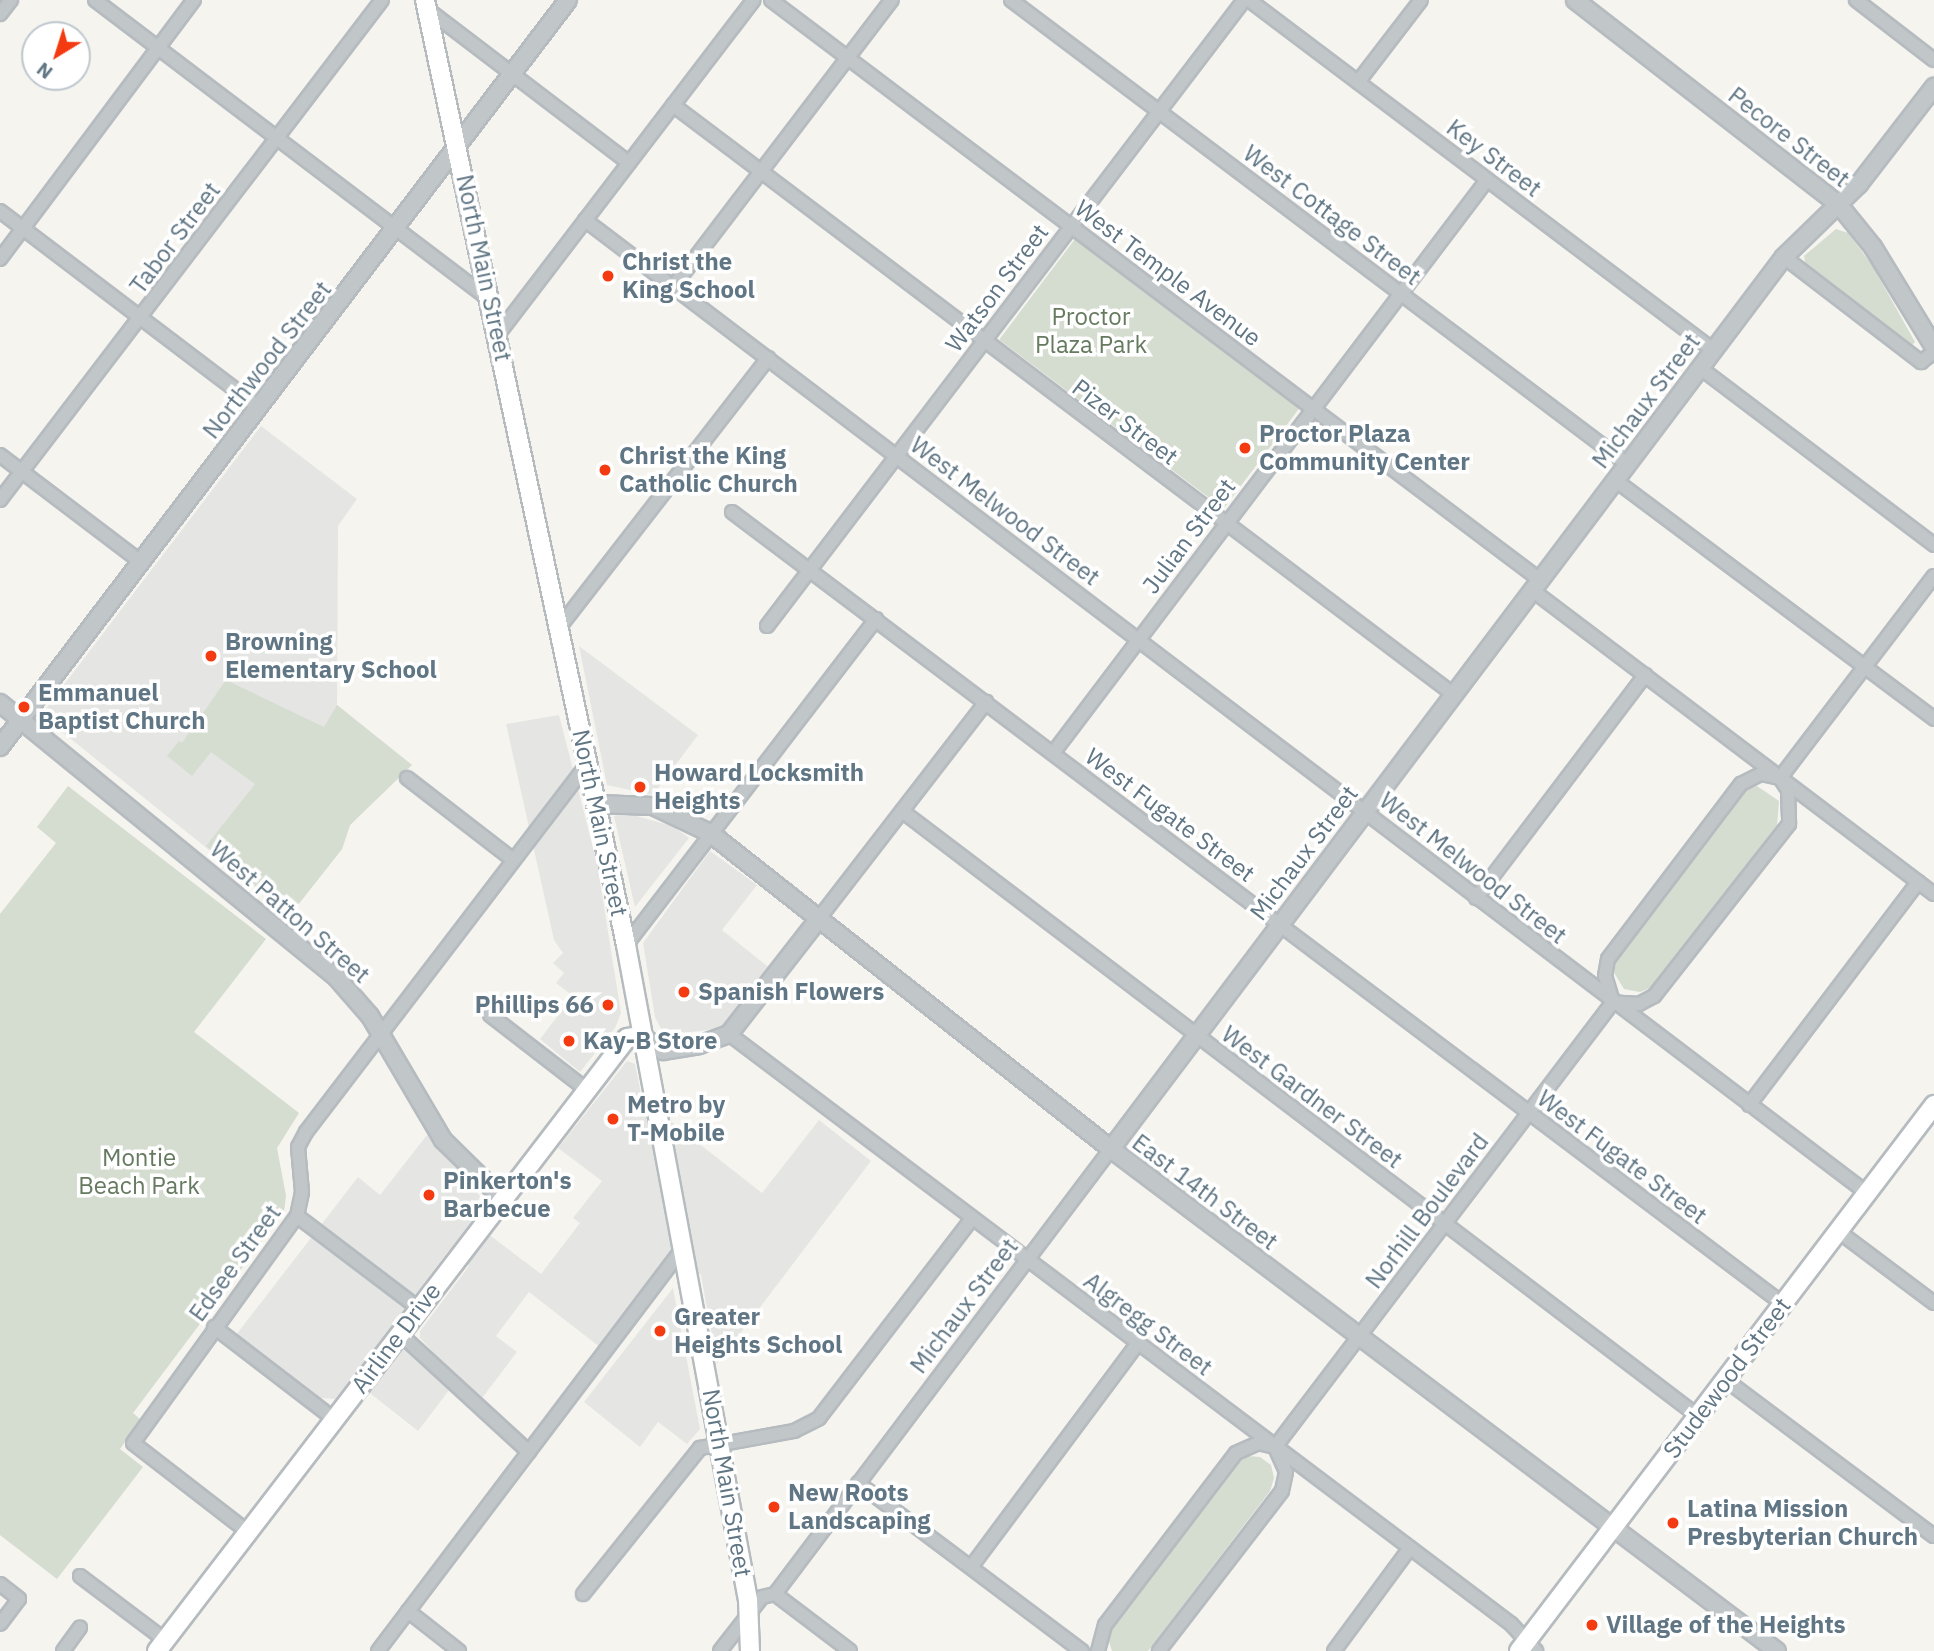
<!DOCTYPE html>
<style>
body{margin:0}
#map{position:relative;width:1934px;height:1651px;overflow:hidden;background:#f5f4ef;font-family:"IBM Plex Sans",sans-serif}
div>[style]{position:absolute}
.built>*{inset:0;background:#e5e6e3}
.green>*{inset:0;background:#d5dcd0;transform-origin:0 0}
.roads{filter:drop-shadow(2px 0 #b5bbbf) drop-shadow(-2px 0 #b5bbbf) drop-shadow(0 2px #b5bbbf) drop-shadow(0 -2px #b5bbbf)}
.minor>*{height:12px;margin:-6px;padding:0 6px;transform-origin:6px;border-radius:6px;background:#c1c6c9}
.tertiary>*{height:16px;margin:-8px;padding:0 8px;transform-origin:8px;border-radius:8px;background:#c1c6c9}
.secondary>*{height:18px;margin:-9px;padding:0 9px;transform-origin:9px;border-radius:9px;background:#fff}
.dots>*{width:19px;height:19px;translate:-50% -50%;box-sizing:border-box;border:4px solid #fff;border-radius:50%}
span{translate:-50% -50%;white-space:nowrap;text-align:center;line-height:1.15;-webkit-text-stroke:7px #fff;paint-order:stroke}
.street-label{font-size:24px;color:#607684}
.poi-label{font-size:24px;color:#607684;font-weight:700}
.left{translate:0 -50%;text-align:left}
.right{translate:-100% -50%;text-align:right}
.park-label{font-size:24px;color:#667a60}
.north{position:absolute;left:21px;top:21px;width:70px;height:70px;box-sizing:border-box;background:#fff;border:2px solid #bfc8ce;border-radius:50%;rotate:218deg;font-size:19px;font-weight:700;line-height:28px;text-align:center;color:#607684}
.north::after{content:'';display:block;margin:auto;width:24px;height:32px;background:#f43a10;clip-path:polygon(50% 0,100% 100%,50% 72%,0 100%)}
</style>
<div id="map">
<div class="built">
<i style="clip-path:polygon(261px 426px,357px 499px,338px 526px,337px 705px,412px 765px,350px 825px,342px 849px,290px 915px,41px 715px)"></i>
<i style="clip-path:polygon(579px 646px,698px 735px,653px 795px,607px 785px)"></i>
<i style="clip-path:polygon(559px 715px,597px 863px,621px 1013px,615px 1028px,580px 1072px,540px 1039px,573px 996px,556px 983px,564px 973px,553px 963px,563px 953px,554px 940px,506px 724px)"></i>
<i style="clip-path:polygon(626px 813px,672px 826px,689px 838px,635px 907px,614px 816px)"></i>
<i style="clip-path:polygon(710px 851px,757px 885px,722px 930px,771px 969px,724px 1028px,664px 1035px,655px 1017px,643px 943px)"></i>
<i style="clip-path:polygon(627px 1061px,635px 1064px,642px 1099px,762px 1193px,819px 1120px,871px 1161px,717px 1364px,701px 1275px,673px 1254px,601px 1348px,529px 1292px,496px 1336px,517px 1352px,479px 1402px,420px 1338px,420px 1331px,469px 1266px,449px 1250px,388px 1331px,450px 1389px,418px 1431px,352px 1379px,335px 1399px,320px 1398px,236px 1335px,358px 1177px,380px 1195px,427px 1135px,480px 1196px,471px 1221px,541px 1274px,580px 1223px,573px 1218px,602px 1181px,558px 1148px)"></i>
<i style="clip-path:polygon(673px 1288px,700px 1429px,687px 1444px,658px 1422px,640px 1447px,584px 1402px)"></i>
</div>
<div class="green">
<i style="clip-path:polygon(1836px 229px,1848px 233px,1872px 265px,1915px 342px,1910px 347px,1806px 268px,1804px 256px)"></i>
<i style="left:1075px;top:239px;width:281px;height:126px;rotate:37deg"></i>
<i style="clip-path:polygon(226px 680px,324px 727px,337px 705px,412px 765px,350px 825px,342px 849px,290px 915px,206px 846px,255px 784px,211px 752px,192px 776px,167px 756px,179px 741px,182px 743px)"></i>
<i style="clip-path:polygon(68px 786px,266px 939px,194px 1032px,299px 1113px,277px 1148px,286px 1196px,284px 1212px,133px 1413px,141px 1420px,120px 1449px,143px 1467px,57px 1579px,0 1535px,0 914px,56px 843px,37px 827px)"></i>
<i style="clip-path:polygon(1757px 786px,1779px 801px,1777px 825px,1653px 987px,1640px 992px,1624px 989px,1613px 971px,1616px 958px,1743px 789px)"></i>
<i style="clip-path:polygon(1247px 1456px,1260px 1457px,1271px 1465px,1274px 1478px,1270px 1491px,1148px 1651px,1112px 1651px,1108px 1638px,1113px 1625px,1235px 1464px)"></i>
</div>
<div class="roads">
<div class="minor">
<i style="left:95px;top:0;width:496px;rotate:37.2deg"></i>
<i style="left:771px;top:0;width:963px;rotate:37.02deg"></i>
<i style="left:1011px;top:0;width:771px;rotate:36.99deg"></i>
<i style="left:1249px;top:0;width:581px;rotate:37.03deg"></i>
<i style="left:1856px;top:0;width:98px;rotate:37.6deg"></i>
<i style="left:427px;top:9px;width:254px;rotate:37.3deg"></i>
<i style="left:0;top:14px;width:18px;rotate:-52deg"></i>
<i style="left:1358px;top:82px;width:103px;rotate:-52.5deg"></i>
<i style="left:673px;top:105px;width:977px;rotate:37.06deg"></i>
<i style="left:0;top:211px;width:324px;rotate:37.2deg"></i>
<i style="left:585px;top:220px;width:1609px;rotate:37.2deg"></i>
<i style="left:1784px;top:257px;width:173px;rotate:37.5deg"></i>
<i style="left:1921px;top:362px;width:16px;rotate:-38deg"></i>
<i style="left:0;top:259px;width:324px;rotate:-53.2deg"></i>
<i style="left:673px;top:287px;width:361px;rotate:-52.7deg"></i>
<i style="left:499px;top:333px;width:419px;rotate:-52.6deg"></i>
<i style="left:1699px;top:367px;width:295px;rotate:37.1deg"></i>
<i style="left:0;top:455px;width:177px;rotate:37.2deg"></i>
<i style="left:1615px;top:480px;width:399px;rotate:36.8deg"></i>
<i style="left:0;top:500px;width:629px;rotate:-52.62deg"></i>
<i style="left:732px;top:512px;width:1316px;rotate:37deg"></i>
<i style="left:1532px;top:590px;width:504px;rotate:37.1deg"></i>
<i style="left:767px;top:626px;width:787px;rotate:-52.69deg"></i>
<i style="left:558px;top:629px;width:343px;rotate:-52.2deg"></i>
<i style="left:1053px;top:753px;width:719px;rotate:-52.86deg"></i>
<i style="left:1761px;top:774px;width:19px;rotate:12deg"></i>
<i style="left:1780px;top:778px;width:14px;rotate:56deg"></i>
<i style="left:1788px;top:790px;width:34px;rotate:88deg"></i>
<i style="left:1789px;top:824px;width:219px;rotate:128.1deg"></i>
<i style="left:1654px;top:996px;width:17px;rotate:152deg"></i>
<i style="left:1639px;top:1004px;width:26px;rotate:-176deg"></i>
<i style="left:1613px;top:1002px;width:27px;rotate:-107deg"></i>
<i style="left:1605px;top:976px;width:17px;rotate:-80deg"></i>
<i style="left:1608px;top:959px;width:220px;rotate:-52.8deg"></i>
<i style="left:1741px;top:784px;width:22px;rotate:-27deg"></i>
<i style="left:407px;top:778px;width:134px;rotate:37.7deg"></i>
<i style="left:1780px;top:778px;width:254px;rotate:-52.7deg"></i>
<i style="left:902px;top:811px;width:1000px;rotate:37.24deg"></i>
<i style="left:1476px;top:898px;width:280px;rotate:-52.8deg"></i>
<i style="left:820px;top:917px;width:272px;rotate:-52.3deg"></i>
<i style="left:626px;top:945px;width:411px;rotate:-52.5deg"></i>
<i style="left:490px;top:1015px;width:123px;rotate:37.7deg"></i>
<i style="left:729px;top:1034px;width:980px;rotate:37.03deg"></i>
<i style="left:1511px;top:1624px;width:37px;rotate:47deg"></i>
<i style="left:1749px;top:1105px;width:280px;rotate:-52.8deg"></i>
<i style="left:297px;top:1216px;width:152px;rotate:37.2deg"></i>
<i style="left:1838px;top:1231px;width:120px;rotate:36.9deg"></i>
<i style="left:214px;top:1327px;width:151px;rotate:37.5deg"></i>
<i style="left:399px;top:1333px;width:176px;rotate:42.5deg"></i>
<i style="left:1726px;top:1380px;width:260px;rotate:36.9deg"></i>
<i style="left:1275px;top:1447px;width:559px;rotate:-52.78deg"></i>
<i style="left:858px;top:1483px;width:280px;rotate:36.9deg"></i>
<i style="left:248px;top:1532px;width:145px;rotate:-142.3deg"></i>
<i style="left:133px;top:1443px;width:280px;rotate:-54.2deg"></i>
<i style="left:297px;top:1216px;width:25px;rotate:-78deg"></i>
<i style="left:302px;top:1192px;width:45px;rotate:-95.1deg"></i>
<i style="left:298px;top:1147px;width:17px;rotate:-62deg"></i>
<i style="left:306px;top:1132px;width:464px;rotate:-52.6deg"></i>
<i style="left:971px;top:1567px;width:279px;rotate:-53.3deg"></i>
<i style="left:80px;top:1576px;width:106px;rotate:37deg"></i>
<i style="left:0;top:1584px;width:24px;rotate:38deg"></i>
<i style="left:19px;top:1599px;width:31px;rotate:127deg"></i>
<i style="left:583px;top:1594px;width:187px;rotate:-51.3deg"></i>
<i style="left:700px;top:1448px;width:96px;rotate:-10.3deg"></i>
<i style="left:794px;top:1431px;width:28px;rotate:-27deg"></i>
<i style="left:819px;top:1418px;width:250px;rotate:-52.5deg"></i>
<i style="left:775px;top:1594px;width:94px;rotate:37.2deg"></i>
<i style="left:408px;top:1611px;width:65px;rotate:38.1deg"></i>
<i style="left:63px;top:1651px;width:29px;rotate:-54deg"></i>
<i style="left:378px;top:1651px;width:505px;rotate:-52.88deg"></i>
<i style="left:720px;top:1651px;width:68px;rotate:-52.1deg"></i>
<i style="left:762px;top:1597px;width:13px;rotate:-13deg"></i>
<i style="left:775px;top:1594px;width:558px;rotate:-52.95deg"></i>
<i style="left:1098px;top:1651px;width:27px;rotate:-75deg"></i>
<i style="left:1105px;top:1625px;width:216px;rotate:-52.7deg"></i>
<i style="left:1236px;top:1453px;width:24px;rotate:-24deg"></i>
<i style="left:1258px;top:1443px;width:17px;rotate:13deg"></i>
<i style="left:1275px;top:1447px;width:27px;rotate:66deg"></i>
<i style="left:1286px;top:1472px;width:19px;rotate:102deg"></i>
<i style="left:1282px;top:1491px;width:202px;rotate:127.6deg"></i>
<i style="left:1334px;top:1651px;width:128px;rotate:-53.6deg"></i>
</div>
<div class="tertiary">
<i style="left:1575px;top:0;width:334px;rotate:37.8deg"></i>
<i style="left:1839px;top:205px;width:54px;rotate:51deg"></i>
<i style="left:1873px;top:247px;width:117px;rotate:58.6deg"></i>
<i style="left:0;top:703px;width:434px;rotate:39.2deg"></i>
<i style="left:336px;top:977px;width:52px;rotate:48.9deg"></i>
<i style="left:370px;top:1016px;width:144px;rotate:59.5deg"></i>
<i style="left:443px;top:1140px;width:83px;rotate:44.5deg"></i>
<i style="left:0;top:747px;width:938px;rotate:-52.75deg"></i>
<i style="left:597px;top:804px;width:56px;rotate:2deg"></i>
<i style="left:653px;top:806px;width:63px;rotate:25.3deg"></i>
<i style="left:710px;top:833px;width:511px;rotate:38.24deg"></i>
<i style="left:1111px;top:1149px;width:834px;rotate:37.01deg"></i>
<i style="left:642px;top:1036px;width:26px;rotate:36deg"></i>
<i style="left:663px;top:1051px;width:36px;rotate:-9deg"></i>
<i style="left:699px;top:1045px;width:32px;rotate:-20deg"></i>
<i style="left:729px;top:1034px;width:148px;rotate:-52.1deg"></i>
<i style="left:1111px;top:1149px;width:1117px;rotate:-52.97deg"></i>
<i style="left:1784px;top:257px;width:105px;rotate:-44.2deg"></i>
<i style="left:1859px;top:184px;width:123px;rotate:-52.3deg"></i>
</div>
<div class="secondary">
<i style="left:425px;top:0;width:966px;rotate:77.99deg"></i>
<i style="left:626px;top:945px;width:666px;rotate:79.45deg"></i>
<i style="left:748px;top:1600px;width:51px;rotate:87.8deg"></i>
<i style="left:157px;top:1651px;width:772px;rotate:-52.52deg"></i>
<i style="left:627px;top:1038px;width:15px;rotate:-8deg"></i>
<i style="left:1519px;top:1651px;width:686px;rotate:-52.76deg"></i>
</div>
</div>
<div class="dots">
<i style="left:608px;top:276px;background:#f43a10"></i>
<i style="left:1245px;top:448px;background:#f43a10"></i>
<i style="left:605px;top:470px;background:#f43a10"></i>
<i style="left:211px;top:656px;background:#f43a10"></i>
<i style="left:24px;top:707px;background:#f43a10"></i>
<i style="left:640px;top:787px;background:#f43a10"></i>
<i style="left:684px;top:992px;background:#f43a10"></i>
<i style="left:608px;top:1005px;background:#f43a10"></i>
<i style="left:569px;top:1041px;background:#f43a10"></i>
<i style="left:613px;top:1119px;background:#f43a10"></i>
<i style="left:429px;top:1195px;background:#f43a10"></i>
<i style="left:660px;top:1331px;background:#f43a10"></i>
<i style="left:774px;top:1507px;background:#f43a10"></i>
<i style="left:1673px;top:1523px;background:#f43a10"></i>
<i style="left:1592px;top:1625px;background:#f43a10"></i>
</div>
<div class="street-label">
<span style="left:1789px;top:137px;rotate:38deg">Pecore Street</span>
<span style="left:1494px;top:158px;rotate:37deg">Key Street</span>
<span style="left:1332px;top:215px;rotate:37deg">West Cottage Street</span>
<span style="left:175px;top:238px;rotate:-53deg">Tabor Street</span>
<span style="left:484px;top:268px;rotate:78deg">North Main Street</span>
<span style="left:1168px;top:273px;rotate:37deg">West Temple Avenue</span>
<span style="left:997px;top:288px;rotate:-53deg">Watson Street</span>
<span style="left:267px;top:360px;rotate:-52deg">Northwood Street</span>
<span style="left:1646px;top:401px;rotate:-53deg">Michaux Street</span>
<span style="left:1125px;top:422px;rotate:37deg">Pizer Street</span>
<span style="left:1005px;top:511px;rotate:37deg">West Melwood Street</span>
<span style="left:1189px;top:536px;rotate:-53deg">Julian Street</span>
<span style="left:1170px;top:815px;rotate:37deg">West Fugate Street</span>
<span style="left:600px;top:823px;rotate:78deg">North Main Street</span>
<span style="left:1304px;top:853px;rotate:-53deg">Michaux Street</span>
<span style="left:1473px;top:868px;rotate:38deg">West Melwood Street</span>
<span style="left:290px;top:912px;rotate:41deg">West Patton Street</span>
<span style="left:1312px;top:1097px;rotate:37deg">West Gardner Street</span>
<span style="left:1622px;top:1157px;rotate:37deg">West Fugate Street</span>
<span style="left:1205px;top:1192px;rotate:37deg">East 14th Street</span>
<span style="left:1427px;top:1211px;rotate:-53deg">Norhill Boulevard</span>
<span style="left:235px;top:1263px;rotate:-54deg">Edsee Street</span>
<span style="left:964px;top:1306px;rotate:-53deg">Michaux Street</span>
<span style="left:1148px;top:1324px;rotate:37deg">Algregg Street</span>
<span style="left:396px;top:1338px;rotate:-53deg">Airline Drive</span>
<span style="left:1727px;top:1378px;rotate:-53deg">Studewood Street</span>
<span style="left:727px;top:1483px;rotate:80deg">North Main Street</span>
</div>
<div class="poi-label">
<span class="left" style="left:622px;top:276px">Christ the<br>King School</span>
<span class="left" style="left:1259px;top:448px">Proctor Plaza<br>Community Center</span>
<span class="left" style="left:619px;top:470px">Christ the King<br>Catholic Church</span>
<span class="left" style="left:225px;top:656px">Browning<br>Elementary School</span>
<span class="left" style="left:38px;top:707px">Emmanuel<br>Baptist Church</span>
<span class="left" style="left:654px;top:787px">Howard Locksmith<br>Heights</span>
<span class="left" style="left:698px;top:992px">Spanish Flowers</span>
<span class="right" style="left:594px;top:1005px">Phillips 66</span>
<span class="left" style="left:583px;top:1041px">Kay-B Store</span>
<span class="left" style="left:627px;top:1119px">Metro by<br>T-Mobile</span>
<span class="left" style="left:443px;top:1195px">Pinkerton's<br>Barbecue</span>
<span class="left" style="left:674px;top:1331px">Greater<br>Heights School</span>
<span class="left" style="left:788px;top:1507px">New Roots<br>Landscaping</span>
<span class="left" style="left:1687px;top:1523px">Latina Mission<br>Presbyterian Church</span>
<span class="left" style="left:1606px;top:1625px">Village of the Heights</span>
</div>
<div class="park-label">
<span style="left:1091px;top:331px">Proctor<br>Plaza Park</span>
<span style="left:139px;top:1172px">Montie<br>Beach Park</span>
</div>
<div class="north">N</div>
</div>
